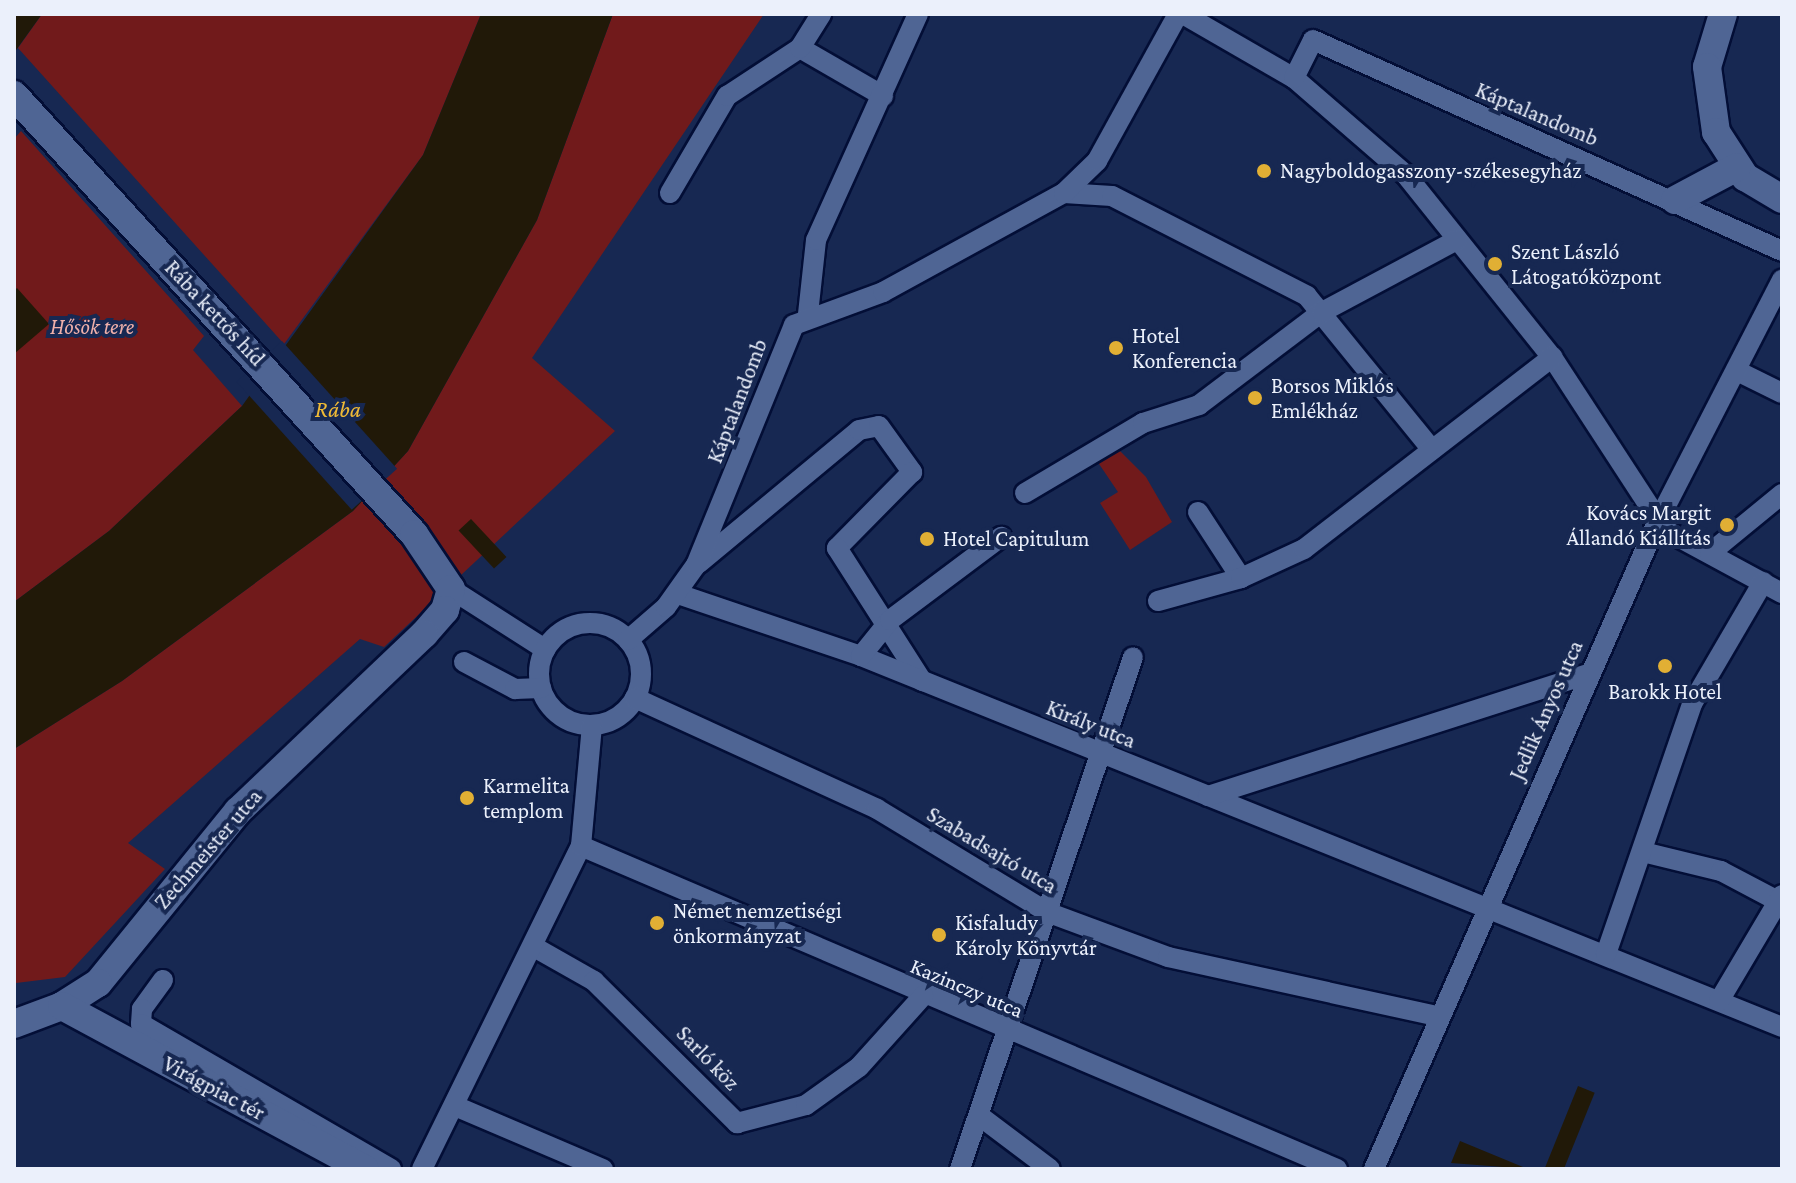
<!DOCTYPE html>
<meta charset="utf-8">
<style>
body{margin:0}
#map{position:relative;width:1796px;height:1183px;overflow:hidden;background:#172852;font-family:"Crimson Pro",serif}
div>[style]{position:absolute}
.green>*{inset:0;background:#711a1b}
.water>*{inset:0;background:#211908;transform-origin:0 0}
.pier>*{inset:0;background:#172852;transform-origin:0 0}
.roads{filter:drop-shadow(2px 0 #030e36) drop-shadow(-2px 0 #030e36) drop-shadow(0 2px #030e36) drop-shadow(0 -2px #030e36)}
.pedestrian>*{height:20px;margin:-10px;padding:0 10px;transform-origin:10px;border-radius:10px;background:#4f6594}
.pedestrian>.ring{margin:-10px;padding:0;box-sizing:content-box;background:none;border:20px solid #4f6594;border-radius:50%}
.minor>*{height:28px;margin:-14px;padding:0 14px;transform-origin:14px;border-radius:14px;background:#4f6594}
.dots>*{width:22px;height:22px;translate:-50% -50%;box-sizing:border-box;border:4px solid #172852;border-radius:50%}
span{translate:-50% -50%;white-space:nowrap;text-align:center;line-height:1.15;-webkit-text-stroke:8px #172852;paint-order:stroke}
.street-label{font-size:22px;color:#ebf0fb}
.poi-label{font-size:22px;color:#ebf0fb}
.left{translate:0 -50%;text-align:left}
.right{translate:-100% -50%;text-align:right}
.park-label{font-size:22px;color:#f0b0aa;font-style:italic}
.water-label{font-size:24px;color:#f0ba36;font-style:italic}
.frame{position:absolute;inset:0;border:16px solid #ebf0fb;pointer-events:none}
</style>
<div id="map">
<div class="green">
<i style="clip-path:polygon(42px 14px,481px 14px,423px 155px,284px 344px,18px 48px)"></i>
<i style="clip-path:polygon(613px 14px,764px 14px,532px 358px,615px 431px,384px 647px,360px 639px,128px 843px,165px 869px,65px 977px,16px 983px,14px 749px,122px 681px,353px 511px,408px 451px,537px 220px)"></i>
<i style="clip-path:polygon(21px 131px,204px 336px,193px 350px,242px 406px,109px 531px,14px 602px,14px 139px)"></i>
<i style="clip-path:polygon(1116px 447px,1146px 477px,1172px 522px,1130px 550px,1100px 503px,1118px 492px,1095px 458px)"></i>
</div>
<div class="water">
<i style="clip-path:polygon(14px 14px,42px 14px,14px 53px)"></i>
<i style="clip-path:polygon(481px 14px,613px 14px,537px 220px,408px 451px,353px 511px,122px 681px,14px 749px,14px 602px,109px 531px,242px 406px,423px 155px)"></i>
<i style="clip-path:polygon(17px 288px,49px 324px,14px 354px,14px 291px)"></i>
<i style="left:471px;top:519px;width:52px;height:17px;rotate:47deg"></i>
<i style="left:1578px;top:1086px;width:18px;height:89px;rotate:22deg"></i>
<i style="clip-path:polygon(1460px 1141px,1528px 1169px,1529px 1169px,1451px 1163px)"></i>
</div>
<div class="pier">
<i style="left:282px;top:341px;width:172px;height:61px;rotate:48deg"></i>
</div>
<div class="roads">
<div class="pedestrian">
<i style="left:1183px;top:14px;width:128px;rotate:30deg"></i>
<i style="left:1294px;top:78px;width:148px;rotate:40.9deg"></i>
<i style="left:1406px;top:175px;width:233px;rotate:51.3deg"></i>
<i style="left:1552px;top:357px;width:196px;rotate:56.9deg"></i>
<i style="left:800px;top:48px;width:96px;rotate:30deg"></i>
<i style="left:1294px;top:78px;width:42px;rotate:-63.4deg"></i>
<i style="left:1313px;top:40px;width:514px;rotate:24.22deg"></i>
<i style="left:670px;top:193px;width:113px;rotate:-59.6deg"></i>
<i style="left:727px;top:96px;width:87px;rotate:-33.3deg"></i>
<i style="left:800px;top:48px;width:40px;rotate:-58deg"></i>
<i style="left:1064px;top:193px;width:48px;rotate:3.6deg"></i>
<i style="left:1112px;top:196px;width:219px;rotate:27.1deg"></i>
<i style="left:1307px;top:296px;width:198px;rotate:50.9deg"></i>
<i style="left:808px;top:314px;width:74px;rotate:-83.8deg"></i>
<i style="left:816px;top:240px;width:248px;rotate:-65.7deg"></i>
<i style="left:1737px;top:371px;width:50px;rotate:26.1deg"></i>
<i style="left:1025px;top:493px;width:137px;rotate:-30.7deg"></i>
<i style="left:1143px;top:423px;width:59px;rotate:-17.8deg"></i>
<i style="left:1199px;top:405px;width:154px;rotate:-37.1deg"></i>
<i style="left:1322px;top:312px;width:153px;rotate:-28.1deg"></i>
<i style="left:1198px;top:512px;width:79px;rotate:56.9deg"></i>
<i style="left:1656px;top:525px;width:143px;rotate:28.4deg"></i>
<i style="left:1710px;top:553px;width:93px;rotate:-39.3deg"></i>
<i style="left:699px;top:563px;width:208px;rotate:-39.7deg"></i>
<i style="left:859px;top:430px;width:20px;rotate:-11deg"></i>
<i style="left:879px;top:426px;width:57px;rotate:54.3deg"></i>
<i style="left:912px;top:472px;width:107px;rotate:134.6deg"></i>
<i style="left:837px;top:548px;width:158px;rotate:57.4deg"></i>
<i style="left:451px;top:589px;width:112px;rotate:32.6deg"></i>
<i style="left:678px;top:594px;width:193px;rotate:18.7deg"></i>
<i style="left:861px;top:656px;width:993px;rotate:21.94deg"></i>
<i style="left:1158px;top:601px;width:86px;rotate:-15.5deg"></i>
<i style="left:1241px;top:578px;width:69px;rotate:-24.7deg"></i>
<i style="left:1304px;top:549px;width:314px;rotate:-37.7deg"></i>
<i class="ring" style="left:539px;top:623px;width:82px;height:82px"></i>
<i style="left:628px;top:640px;width:50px;rotate:-41deg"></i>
<i style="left:666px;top:607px;width:52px;rotate:-54.5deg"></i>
<i style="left:696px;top:565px;width:259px;rotate:-67.8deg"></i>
<i style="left:794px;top:325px;width:95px;rotate:-20.3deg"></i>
<i style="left:883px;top:292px;width:206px;rotate:-28.7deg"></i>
<i style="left:1064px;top:193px;width:46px;rotate:-44.1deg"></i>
<i style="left:1097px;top:161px;width:168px;rotate:-61.1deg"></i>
<i style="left:861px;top:656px;width:46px;rotate:-51.1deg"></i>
<i style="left:890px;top:620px;width:139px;rotate:-36.8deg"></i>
<i style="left:464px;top:662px;width:58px;rotate:27.9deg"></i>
<i style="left:515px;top:689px;width:26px;rotate:-2deg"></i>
<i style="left:635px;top:698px;width:266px;rotate:24.6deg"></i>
<i style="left:877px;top:809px;width:199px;rotate:31.2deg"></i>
<i style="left:1047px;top:912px;width:129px;rotate:20.4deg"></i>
<i style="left:1168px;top:957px;width:274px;rotate:12.4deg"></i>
<i style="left:1208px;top:796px;width:399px;rotate:-17.8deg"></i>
<i style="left:581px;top:846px;width:822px;rotate:23.13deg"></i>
<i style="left:1647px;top:853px;width:76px;rotate:13.7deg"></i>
<i style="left:1721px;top:871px;width:64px;rotate:27.8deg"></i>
<i style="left:534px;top:947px;width:69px;rotate:29.5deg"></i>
<i style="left:594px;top:981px;width:202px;rotate:44.8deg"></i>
<i style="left:737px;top:1123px;width:71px;rotate:-14.6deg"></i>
<i style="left:806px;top:1105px;width:65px;rotate:-35.6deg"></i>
<i style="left:859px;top:1067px;width:96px;rotate:-48deg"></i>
<i style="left:1606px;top:954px;width:267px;rotate:-71deg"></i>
<i style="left:1693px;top:702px;width:139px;rotate:-59.7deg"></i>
<i style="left:163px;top:980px;width:36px;rotate:126deg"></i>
<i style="left:142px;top:1009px;width:15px;rotate:94deg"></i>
<i style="left:141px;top:1024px;width:289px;rotate:30.1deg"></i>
<i style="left:1719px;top:1001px;width:123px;rotate:-59.3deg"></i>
<i style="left:455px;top:1106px;width:161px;rotate:23.1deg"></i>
<i style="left:981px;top:1117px;width:86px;rotate:37deg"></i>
<i style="left:422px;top:1169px;width:360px;rotate:-63.8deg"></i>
<i style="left:581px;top:846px;width:121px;rotate:-84.8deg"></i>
<i style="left:960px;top:1169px;width:540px;rotate:-71.33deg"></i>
<i style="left:1374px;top:1169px;width:703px;rotate:-66.35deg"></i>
<i style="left:1656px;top:525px;width:276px;rotate:-62.8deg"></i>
</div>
<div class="minor">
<i style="left:1723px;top:14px;width:55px;rotate:106.8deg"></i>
<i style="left:1707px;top:67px;width:66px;rotate:82.1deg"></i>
<i style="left:1716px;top:132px;width:54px;rotate:57.2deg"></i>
<i style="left:1745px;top:177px;width:43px;rotate:30.7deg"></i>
<i style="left:14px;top:95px;width:594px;rotate:47.66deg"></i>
<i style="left:414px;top:534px;width:66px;rotate:56.1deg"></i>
<i style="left:451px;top:589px;width:22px;rotate:106deg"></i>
<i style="left:445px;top:610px;width:32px;rotate:131deg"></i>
<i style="left:424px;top:634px;width:257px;rotate:136.4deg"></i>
<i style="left:238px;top:811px;width:222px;rotate:129.1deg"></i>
<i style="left:98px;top:983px;width:43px;rotate:147.4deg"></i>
<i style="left:62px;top:1006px;width:51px;rotate:159.4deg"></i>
<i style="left:1675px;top:200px;width:70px;rotate:-28deg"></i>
<i style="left:62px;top:1006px;width:344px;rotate:28.3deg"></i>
</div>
</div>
<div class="dots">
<i style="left:1264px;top:171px;background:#e1af34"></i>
<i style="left:1495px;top:264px;background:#e1af34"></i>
<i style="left:1116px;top:348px;background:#e1af34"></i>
<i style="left:1255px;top:398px;background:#e1af34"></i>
<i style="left:1727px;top:525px;background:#e1af34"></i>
<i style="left:927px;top:539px;background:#e1af34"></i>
<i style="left:1665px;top:666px;background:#e1af34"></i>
<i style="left:467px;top:798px;background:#e1af34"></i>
<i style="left:657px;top:923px;background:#e1af34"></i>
<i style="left:939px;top:935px;background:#e1af34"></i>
</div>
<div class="street-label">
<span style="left:1537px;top:114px;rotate:23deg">Káptalandomb</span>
<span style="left:215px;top:313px;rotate:47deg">Rába kettős híd</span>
<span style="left:737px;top:401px;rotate:-69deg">Káptalandomb</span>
<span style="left:1546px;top:710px;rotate:-66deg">Jedlik Ányos utca</span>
<span style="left:1091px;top:724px;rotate:22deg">Király utca</span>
<span style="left:208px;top:849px;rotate:-49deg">Zechmeister utca</span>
<span style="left:992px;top:850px;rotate:31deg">Szabadsajtó utca</span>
<span style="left:967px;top:988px;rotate:23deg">Kazinczy utca</span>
<span style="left:708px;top:1058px;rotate:46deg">Sarló köz</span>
<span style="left:214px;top:1088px;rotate:28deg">Virágpiac tér</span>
</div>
<div class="poi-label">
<span class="left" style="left:1280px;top:171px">Nagyboldogasszony-székesegyház</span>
<span class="left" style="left:1511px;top:264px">Szent László<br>Látogatóközpont</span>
<span class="left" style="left:1132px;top:348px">Hotel<br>Konferencia</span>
<span class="left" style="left:1271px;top:398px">Borsos Miklós<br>Emlékház</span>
<span class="right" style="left:1711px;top:525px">Kovács Margit<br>Állandó Kiállítás</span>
<span class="left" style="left:943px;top:539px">Hotel Capitulum</span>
<span style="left:1665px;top:692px">Barokk Hotel</span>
<span class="left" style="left:483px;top:798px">Karmelita<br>templom</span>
<span class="left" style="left:673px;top:923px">Német nemzetiségi<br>önkormányzat</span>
<span class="left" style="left:955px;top:935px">Kisfaludy<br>Károly Könyvtár</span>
</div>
<div class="park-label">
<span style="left:92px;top:327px">Hősök tere</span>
</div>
<div class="water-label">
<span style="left:338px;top:409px">Rába</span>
</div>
<div class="frame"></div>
</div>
